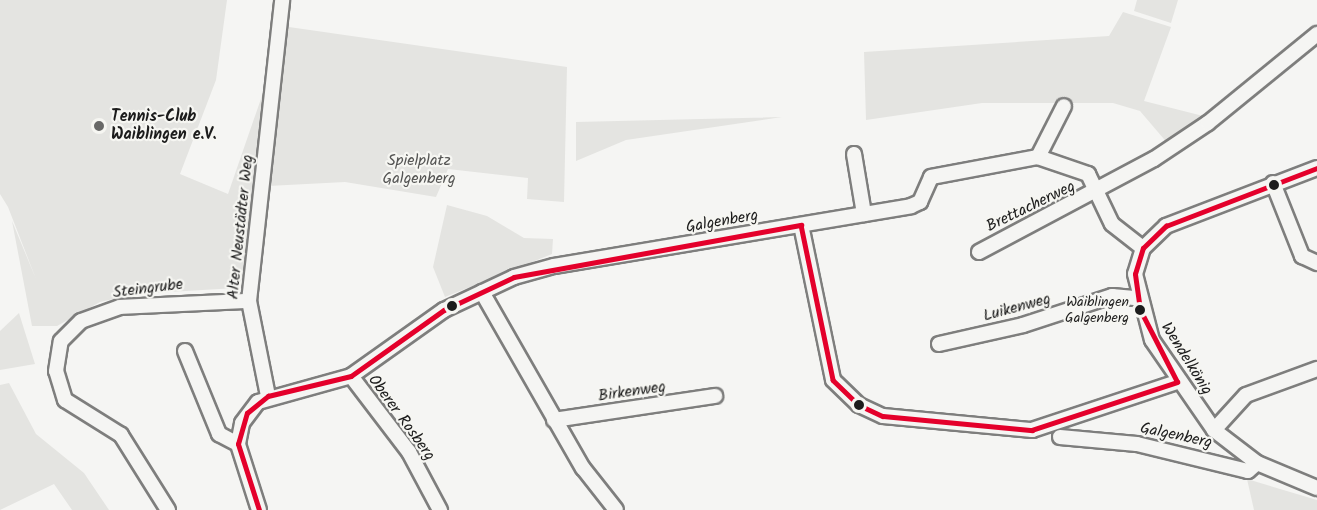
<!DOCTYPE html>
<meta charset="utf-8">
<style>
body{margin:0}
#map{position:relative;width:1317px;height:510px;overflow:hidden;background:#f5f5f3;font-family:Kalam,sans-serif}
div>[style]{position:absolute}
.green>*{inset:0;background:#e4e4e1}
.roads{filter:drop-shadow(2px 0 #7e7e7d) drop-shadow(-2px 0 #7e7e7d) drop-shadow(0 2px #7e7e7d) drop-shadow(0 -2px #7e7e7d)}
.street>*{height:14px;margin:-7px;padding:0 7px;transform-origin:7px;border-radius:7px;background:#f5f5f3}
.bus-1>*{height:4.5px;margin:-2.25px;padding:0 2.25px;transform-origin:2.25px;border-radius:2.25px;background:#e4002b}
.dots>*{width:16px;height:16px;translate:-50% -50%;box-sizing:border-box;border:3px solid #f6f6f2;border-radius:50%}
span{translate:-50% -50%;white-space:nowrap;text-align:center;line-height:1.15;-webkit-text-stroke:4.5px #f6f6f2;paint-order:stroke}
.bus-label{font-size:14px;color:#1c1c1c}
.right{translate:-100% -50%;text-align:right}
.poi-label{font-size:16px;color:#1c1c1c;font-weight:700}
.left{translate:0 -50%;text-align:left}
.park-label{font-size:16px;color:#545453}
.street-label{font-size:16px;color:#1c1c1c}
</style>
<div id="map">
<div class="green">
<i style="clip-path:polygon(0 0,227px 0,216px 80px,180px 174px,228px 194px,264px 90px,244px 277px,236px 288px,136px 294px,100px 302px,57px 326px,32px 326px,12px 221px,36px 279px,8px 207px,0 194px)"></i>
<i style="clip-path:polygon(1137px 0,1178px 0,1171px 23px,1134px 11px)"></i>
<i style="clip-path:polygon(1123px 12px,1171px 27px,1144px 101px,1211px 118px,1169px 145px,1140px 111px,1113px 103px,982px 103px,866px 120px,864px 52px,1109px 36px)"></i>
<i style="clip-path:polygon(282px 26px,567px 67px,564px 202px,527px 199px,528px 178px,448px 169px,436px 197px,345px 182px,268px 186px)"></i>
<i style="clip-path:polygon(782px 117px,626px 140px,576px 161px,576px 122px)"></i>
<i style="clip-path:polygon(447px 205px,487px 216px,524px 238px,553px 239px,552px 254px,445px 297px,433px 267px)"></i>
<i style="clip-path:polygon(19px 313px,35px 364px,0 370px,0 331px)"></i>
<i style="clip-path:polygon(9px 383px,36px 434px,84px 473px,109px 510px,72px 510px,54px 484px,0 510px,0 385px)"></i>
<i style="clip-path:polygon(1247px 479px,1317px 500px,1317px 510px,1254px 510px)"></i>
</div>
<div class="roads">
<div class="street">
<i style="left:854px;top:154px;width:61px;rotate:80.5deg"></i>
<i style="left:1038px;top:157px;width:57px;rotate:-63deg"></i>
<i style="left:1317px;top:168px;width:162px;rotate:159deg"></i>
<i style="left:1166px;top:226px;width:32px;rotate:136deg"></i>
<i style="left:1143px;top:248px;width:27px;rotate:107deg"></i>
<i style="left:1135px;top:274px;width:68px;rotate:75.6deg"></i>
<i style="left:1152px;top:340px;width:109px;rotate:55.4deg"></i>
<i style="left:1214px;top:430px;width:54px;rotate:37.5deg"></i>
<i style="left:1257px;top:463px;width:65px;rotate:22.6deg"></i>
<i style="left:1273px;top:183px;width:79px;rotate:68.3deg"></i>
<i style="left:1302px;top:256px;width:17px;rotate:25deg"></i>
<i style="left:801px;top:225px;width:158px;rotate:78.3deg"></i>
<i style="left:833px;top:380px;width:36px;rotate:44deg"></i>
<i style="left:859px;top:405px;width:26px;rotate:25deg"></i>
<i style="left:883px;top:416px;width:150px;rotate:5.4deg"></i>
<i style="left:1032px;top:430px;width:153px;rotate:-18.3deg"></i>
<i style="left:979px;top:252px;width:198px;rotate:-28deg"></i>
<i style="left:1154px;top:159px;width:65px;rotate:-33.7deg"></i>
<i style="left:1208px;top:123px;width:141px;rotate:-39.2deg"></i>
<i style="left:482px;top:292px;width:203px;rotate:60.2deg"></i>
<i style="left:583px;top:468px;width:53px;rotate:51.8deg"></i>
<i style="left:939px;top:344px;width:86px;rotate:-12.7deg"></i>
<i style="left:1023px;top:325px;width:94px;rotate:-18deg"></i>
<i style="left:1112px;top:296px;width:25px;rotate:5deg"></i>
<i style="left:185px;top:351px;width:90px;rotate:67.7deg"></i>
<i style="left:219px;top:434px;width:21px;rotate:28deg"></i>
<i style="left:351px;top:376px;width:96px;rotate:52.7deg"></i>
<i style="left:409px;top:452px;width:66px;rotate:61.9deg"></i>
<i style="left:268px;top:396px;width:97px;rotate:-101.3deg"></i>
<i style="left:249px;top:301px;width:303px;rotate:-83.7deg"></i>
<i style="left:554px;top:420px;width:163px;rotate:-8.5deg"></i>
<i style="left:1214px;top:430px;width:47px;rotate:-47.6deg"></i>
<i style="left:1246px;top:395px;width:76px;rotate:-20.1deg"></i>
<i style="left:1060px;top:437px;width:77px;rotate:5.2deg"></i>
<i style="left:1137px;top:444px;width:114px;rotate:13.7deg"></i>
<i style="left:1248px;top:471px;width:12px;rotate:-42deg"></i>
<i style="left:168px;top:510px;width:89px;rotate:-122.1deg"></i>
<i style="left:121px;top:435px;width:66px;rotate:-148deg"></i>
<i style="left:65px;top:400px;width:30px;rotate:-107deg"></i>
<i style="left:56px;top:371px;width:30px;rotate:-81deg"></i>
<i style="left:61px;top:341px;width:28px;rotate:-45deg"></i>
<i style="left:81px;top:321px;width:41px;rotate:-19.7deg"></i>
<i style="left:120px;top:307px;width:129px;rotate:-2.7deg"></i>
<i style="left:259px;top:510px;width:69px;rotate:-107.7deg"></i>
<i style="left:238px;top:444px;width:21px;rotate:-79deg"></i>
<i style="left:242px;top:423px;width:26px;rotate:-53deg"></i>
<i style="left:258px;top:402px;width:97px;rotate:-15.6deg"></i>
<i style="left:351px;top:376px;width:114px;rotate:-35.4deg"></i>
<i style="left:444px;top:310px;width:77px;rotate:-25.2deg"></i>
<i style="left:514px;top:277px;width:41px;rotate:-15.4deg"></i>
<i style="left:554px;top:266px;width:362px;rotate:-9.5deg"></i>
<i style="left:911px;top:206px;width:10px;rotate:-24deg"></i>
<i style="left:920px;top:202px;width:27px;rotate:-66deg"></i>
<i style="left:931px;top:177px;width:109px;rotate:-10.6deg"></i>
<i style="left:1038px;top:157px;width:53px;rotate:18.8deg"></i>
<i style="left:1088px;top:174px;width:55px;rotate:64.4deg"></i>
<i style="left:1112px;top:224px;width:39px;rotate:38deg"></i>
</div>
</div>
<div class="bus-1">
<i style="left:801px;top:225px;width:158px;rotate:78.3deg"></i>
<i style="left:833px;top:380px;width:36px;rotate:44deg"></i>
<i style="left:859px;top:405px;width:26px;rotate:25deg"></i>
<i style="left:883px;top:416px;width:150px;rotate:5.4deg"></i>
<i style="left:1032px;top:430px;width:153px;rotate:-18.3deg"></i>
<i style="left:1177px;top:382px;width:81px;rotate:-117.2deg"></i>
<i style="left:1140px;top:310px;width:36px;rotate:-98deg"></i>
<i style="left:1135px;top:274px;width:27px;rotate:-73deg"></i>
<i style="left:1143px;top:248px;width:32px;rotate:-44deg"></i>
<i style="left:1166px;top:226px;width:162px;rotate:-21deg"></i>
<i style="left:259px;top:510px;width:69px;rotate:-107.7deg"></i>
<i style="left:238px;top:444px;width:32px;rotate:-74deg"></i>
<i style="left:247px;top:413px;width:27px;rotate:-39deg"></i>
<i style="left:268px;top:396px;width:85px;rotate:-13.5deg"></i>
<i style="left:351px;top:376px;width:114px;rotate:-35.4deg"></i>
<i style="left:444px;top:310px;width:77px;rotate:-25.2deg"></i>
<i style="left:514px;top:277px;width:292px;rotate:-10.3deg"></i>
</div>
<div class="dots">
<i style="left:99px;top:126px;background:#686867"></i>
<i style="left:1274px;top:185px;background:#1c1c1c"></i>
<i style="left:452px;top:306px;background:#1c1c1c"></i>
<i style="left:1140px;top:310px;background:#1c1c1c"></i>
<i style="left:859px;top:405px;background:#1c1c1c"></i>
</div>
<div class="bus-label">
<span class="right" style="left:1129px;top:310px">Waiblingen<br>Galgenberg</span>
</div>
<div class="poi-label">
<span class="left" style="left:111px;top:126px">Tennis-Club<br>Waiblingen e.V.</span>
</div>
<div class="park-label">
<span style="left:419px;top:170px">Spielplatz<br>Galgenberg</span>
</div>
<div class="street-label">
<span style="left:1031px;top:207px;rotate:-26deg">Brettacherweg</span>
<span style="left:722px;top:222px;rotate:-10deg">Galgenberg</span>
<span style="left:241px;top:227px;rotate:-84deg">Alter Neustädter Weg</span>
<span style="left:148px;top:289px;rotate:-7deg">Steingrube</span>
<span style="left:1017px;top:308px;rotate:-15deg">Luikenweg</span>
<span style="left:1186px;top:359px;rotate:58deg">Wendelkönig</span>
<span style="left:632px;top:392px;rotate:-8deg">Birkenweg</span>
<span style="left:401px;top:418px;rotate:54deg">Oberer Rosberg</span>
<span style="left:1176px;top:436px;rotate:12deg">Galgenberg</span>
</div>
</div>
